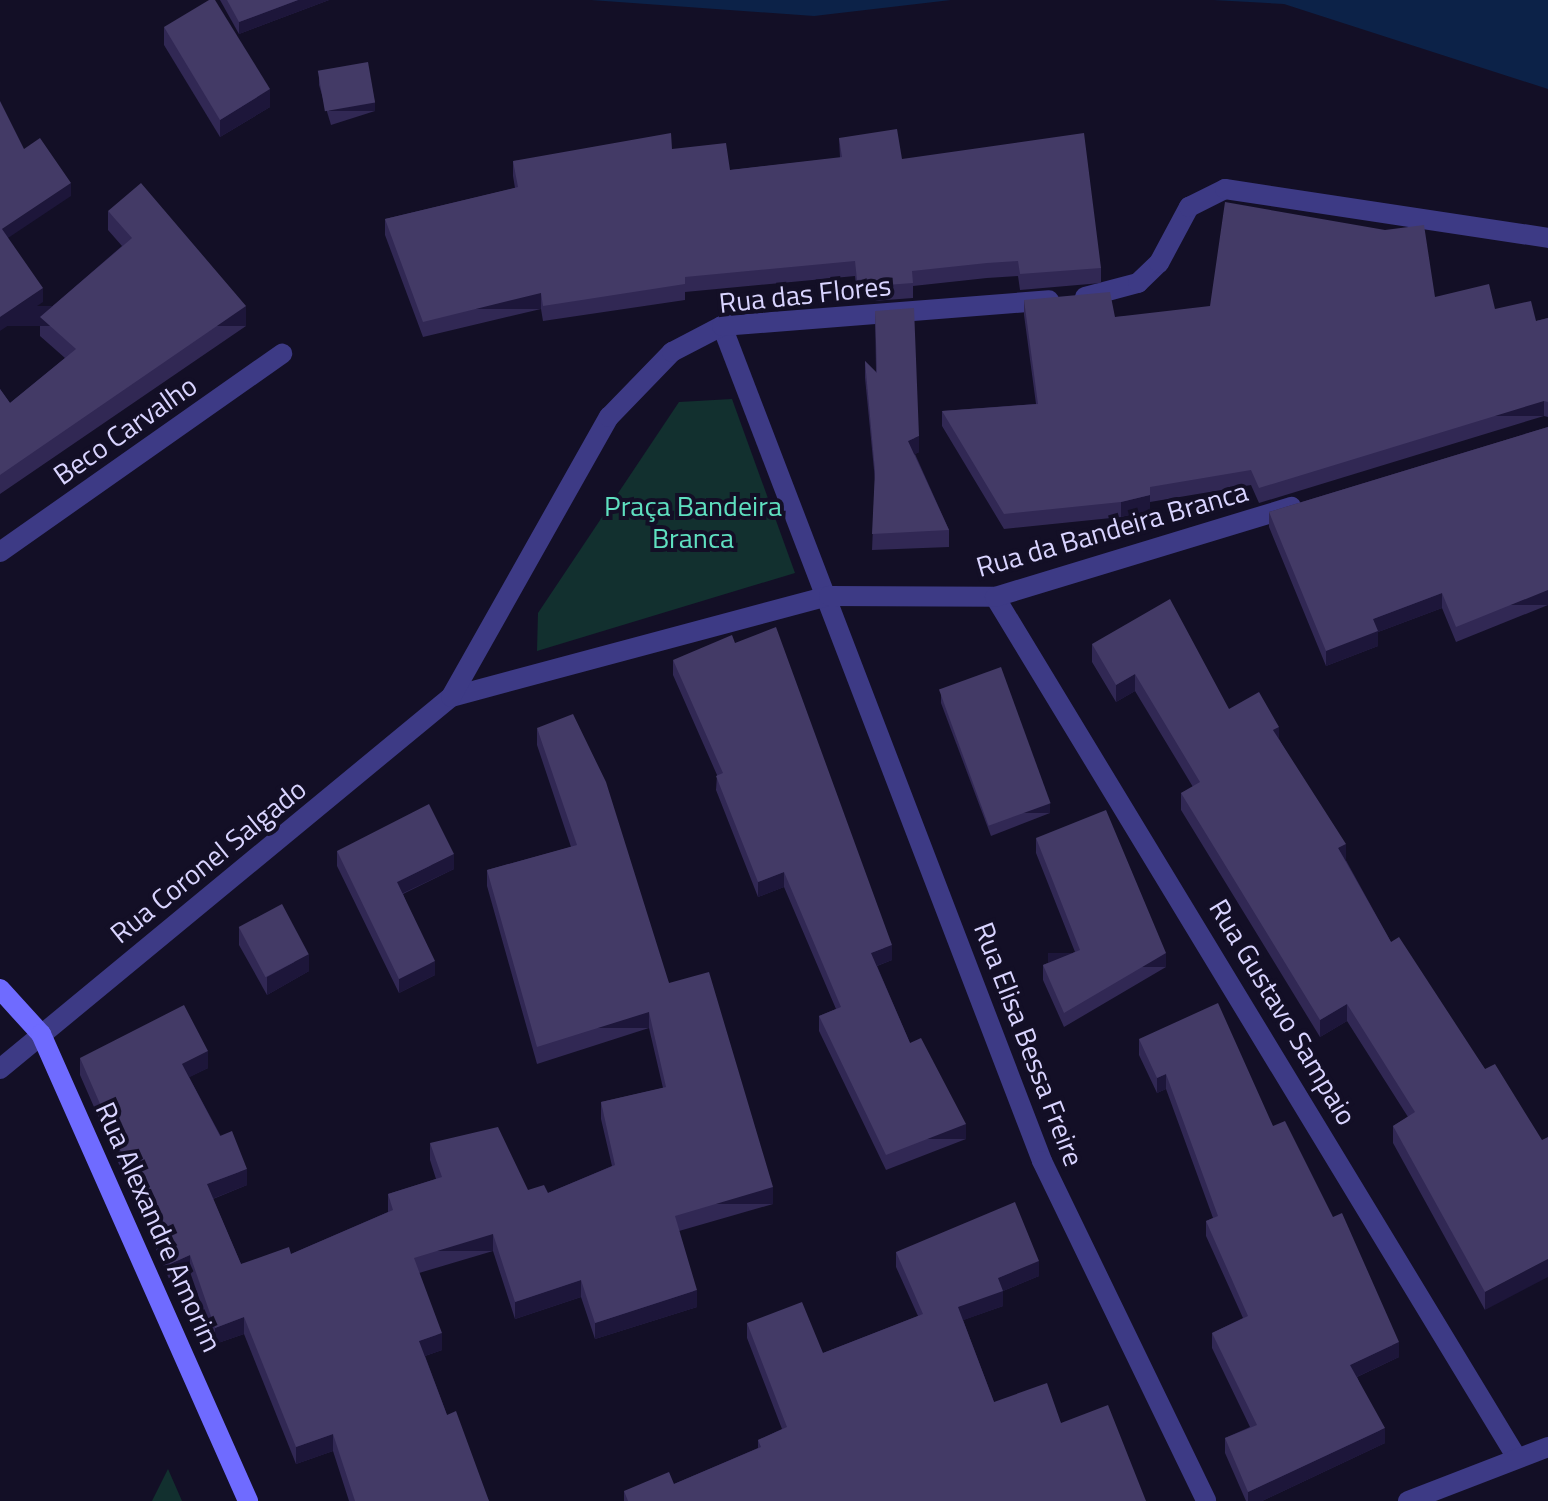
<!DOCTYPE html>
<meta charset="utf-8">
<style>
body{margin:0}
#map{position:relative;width:1548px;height:1501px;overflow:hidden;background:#130f26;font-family:"Titillium Web",sans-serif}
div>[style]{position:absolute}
.green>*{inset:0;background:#12302f}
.water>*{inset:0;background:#0c2248}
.street>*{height:20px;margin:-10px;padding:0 10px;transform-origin:10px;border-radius:10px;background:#3d3a85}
.secondary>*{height:20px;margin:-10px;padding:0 10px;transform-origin:10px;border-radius:10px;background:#6f6bff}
.wall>*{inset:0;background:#312854}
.shaded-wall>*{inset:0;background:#1d163a;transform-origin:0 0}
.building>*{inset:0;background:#433a66;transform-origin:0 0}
span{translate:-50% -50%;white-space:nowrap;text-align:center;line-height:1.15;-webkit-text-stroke:8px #130f26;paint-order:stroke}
.street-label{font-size:28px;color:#d9d4ff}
.park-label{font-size:28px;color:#5fe0c0}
</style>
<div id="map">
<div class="green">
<i style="clip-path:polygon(732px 399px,795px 573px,537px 651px,538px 613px,679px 402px)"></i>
<i style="clip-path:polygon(168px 1469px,182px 1501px,152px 1501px)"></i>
</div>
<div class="water">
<i style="clip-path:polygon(591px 0,951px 0,814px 16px)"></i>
<i style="clip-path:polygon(1213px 0,1548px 0,1548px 89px,1284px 4px)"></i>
</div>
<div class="street">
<i style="left:1085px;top:297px;width:55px;rotate:-14.8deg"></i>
<i style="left:1138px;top:283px;width:29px;rotate:-44deg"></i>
<i style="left:1159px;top:263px;width:64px;rotate:-61.8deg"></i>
<i style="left:1189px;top:207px;width:40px;rotate:-26.6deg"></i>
<i style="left:1225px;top:189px;width:327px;rotate:8.6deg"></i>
<i style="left:722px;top:326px;width:894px;rotate:69.03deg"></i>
<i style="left:1042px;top:1161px;width:377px;rotate:64.2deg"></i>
<i style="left:0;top:552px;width:345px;rotate:-35.1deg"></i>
<i style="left:995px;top:597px;width:1007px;rotate:58.77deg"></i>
<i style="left:451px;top:697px;width:391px;rotate:-15deg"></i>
<i style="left:829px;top:596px;width:166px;rotate:0.3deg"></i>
<i style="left:995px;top:597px;width:310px;rotate:-16.9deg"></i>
<i style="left:0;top:1069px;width:585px;rotate:-39.52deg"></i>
<i style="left:451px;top:697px;width:322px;rotate:-60.6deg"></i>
<i style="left:609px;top:417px;width:91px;rotate:-45.9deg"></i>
<i style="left:672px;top:352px;width:56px;rotate:-27.5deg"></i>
<i style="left:722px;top:326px;width:328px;rotate:-4.5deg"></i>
<i style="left:1408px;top:1501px;width:150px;rotate:-21.1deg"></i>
</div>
<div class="secondary">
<i style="left:0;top:989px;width:61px;rotate:47.7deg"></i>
<i style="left:41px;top:1034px;width:511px;rotate:66.09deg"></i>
</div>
<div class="wall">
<i style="clip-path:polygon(220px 0,329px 0,239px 34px)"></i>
<i style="clip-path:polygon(164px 27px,270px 107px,220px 137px,164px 45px)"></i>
<i style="clip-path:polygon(319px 77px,375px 111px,331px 125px,319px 85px)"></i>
<i style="clip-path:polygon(839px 138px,902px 159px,1101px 268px,1101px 283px,1020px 290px,1018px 276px,987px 278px,913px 286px,913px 298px,873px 301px,873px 294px,857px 295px,855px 276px,685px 292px,685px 300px,543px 321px,541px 309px,423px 337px,385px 235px,385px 219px,515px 188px,513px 176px,513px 161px,672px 149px,730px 170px,840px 158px)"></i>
<i style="clip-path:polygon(108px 211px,246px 326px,0 494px,0 389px,10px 403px,65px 358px,40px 336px,40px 317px,122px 246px,108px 230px)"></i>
<i style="clip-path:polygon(1435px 297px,1495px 309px,1536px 321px,1548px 318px,1548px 417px,1544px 416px,1259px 503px,1251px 485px,1150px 502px,1150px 510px,1121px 517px,1004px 529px,942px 426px,942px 411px,1036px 404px,1024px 315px,1024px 300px,1115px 317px)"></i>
<i style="clip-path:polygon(875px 311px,919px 452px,915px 454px,949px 530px,949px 547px,872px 550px,875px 480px,865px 378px,865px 361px,876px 372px)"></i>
<i style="clip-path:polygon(1548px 427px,1548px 605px,1456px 642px,1442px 608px,1378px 632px,1378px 646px,1326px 666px,1269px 527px,1269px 512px)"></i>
<i style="clip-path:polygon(1092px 644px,1229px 709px,1279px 739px,1391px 942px,1485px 1069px,1485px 1310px,1393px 1143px,1393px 1126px,1408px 1117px,1347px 1021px,1320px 1037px,1181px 810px,1181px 793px,1193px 787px,1135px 691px,1116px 702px,1092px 662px)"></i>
<i style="clip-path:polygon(673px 660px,892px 960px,877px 966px,910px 1043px,966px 1139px,886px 1170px,819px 1031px,819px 1016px,836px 1009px,784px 887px,758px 897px,716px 790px,717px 775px,673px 675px)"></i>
<i style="clip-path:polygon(941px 694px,1050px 813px,991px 836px,941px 703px)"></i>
<i style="clip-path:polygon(537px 728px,669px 983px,773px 1204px,679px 1231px,697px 1307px,595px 1339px,581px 1297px,515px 1319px,493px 1251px,419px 1273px,442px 1350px,425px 1356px,447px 1415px,489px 1501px,349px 1501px,333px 1451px,296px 1464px,244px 1334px,215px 1344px,190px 1272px,170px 1281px,80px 1075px,80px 1058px,208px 1068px,189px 1077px,247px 1185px,213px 1199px,241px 1264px,291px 1254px,388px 1212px,388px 1194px,436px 1179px,430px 1160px,430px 1143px,528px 1190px,548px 1193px,612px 1166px,601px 1119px,601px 1102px,663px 1088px,649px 1028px,537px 1064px,487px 886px,487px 870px,571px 847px,537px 745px)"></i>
<i style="clip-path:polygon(1036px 838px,1166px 967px,1064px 1027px,1043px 980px,1043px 965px,1075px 952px,1036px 853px)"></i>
<i style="clip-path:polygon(337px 851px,454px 869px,403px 894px,435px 975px,399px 993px,337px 866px)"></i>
<i style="clip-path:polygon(239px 927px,309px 971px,267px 995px,239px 945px)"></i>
<i style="clip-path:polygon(1139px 1039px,1273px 1126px,1399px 1357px,1357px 1377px,1385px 1443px,1262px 1501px,1246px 1501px,1225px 1453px,1225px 1438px,1250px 1427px,1212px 1348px,1212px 1333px,1243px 1318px,1206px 1236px,1206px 1221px,1213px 1218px,1166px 1089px,1157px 1093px,1139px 1055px)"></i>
<i style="clip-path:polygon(896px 1252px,1039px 1276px,1003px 1291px,1003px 1306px,963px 1320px,994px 1402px,1061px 1423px,1146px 1501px,624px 1501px,624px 1491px,674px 1484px,758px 1448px,758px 1440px,782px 1429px,747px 1338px,747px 1323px,823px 1353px,918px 1316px,896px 1267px)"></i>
</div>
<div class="shaded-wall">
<i style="clip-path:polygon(298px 0,329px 0,239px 34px,239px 22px)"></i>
<i style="clip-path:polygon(270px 89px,270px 107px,220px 137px,220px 120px)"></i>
<i style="left:375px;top:102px;width:9px;height:46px;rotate:90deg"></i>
<i style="clip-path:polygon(71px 183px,71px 196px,2px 242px,2px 229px)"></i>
<i style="clip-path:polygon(43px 288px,43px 302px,0 331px,0 317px)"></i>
<i style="left:541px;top:293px;width:16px;height:122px;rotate:90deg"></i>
<i style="left:246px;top:306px;width:20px;height:298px;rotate:90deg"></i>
<i style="left:1544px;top:401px;width:15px;height:298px;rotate:90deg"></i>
<i style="clip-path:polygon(919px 436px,919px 452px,908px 458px,908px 441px)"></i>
<i style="clip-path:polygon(1150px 495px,1150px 510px,1121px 517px,1121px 502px)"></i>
<i style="left:1548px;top:590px;width:15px;height:99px;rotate:90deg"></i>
<i style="clip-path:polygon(1442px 593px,1442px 608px,1378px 632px,1378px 646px,1326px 666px,1326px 651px,1373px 619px)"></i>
<i style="clip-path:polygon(1135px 674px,1135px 691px,1116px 702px,1116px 685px)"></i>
<i style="clip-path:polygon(1279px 727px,1279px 744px,1273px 730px)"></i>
<i style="left:1050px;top:804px;width:9px;height:63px;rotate:90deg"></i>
<i style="clip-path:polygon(1346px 844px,1346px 861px,1338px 848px)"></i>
<i style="clip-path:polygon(454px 854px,454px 869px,397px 896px,397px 882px)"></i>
<i style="clip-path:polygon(784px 872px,784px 887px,758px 897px,758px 882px)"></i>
<i style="clip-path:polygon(892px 945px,892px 960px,871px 968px,871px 953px)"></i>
<i style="left:1166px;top:953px;width:14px;height:118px;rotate:90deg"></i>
<i style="clip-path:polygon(309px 954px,309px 971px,267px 995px,267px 977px)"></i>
<i style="clip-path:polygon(435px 961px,435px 975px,399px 993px,399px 979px)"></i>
<i style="clip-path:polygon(1347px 1004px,1347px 1021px,1320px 1037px,1320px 1020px)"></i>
<i style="left:649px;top:1012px;width:16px;height:117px;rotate:90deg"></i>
<i style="clip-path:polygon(208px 1051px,208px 1068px,182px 1081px,182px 1064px)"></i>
<i style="clip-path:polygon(1166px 1074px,1166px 1089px,1157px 1093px,1157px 1078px)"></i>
<i style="left:966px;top:1124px;width:15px;height:86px;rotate:90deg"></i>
<i style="clip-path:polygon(247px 1169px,247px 1185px,207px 1201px,207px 1184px)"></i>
<i style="left:773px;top:1187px;width:17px;height:102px;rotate:90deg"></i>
<i style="left:493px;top:1234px;width:17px;height:83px;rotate:90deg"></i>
<i style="clip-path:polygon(190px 1255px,190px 1272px,170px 1281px,170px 1264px)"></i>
<i style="clip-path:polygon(1548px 1259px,1548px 1277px,1485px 1310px,1485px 1292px)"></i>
<i style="clip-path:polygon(1039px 1261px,1039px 1276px,1003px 1291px,1003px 1306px,958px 1322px,958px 1307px,998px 1278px)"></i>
<i style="clip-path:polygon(581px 1280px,581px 1297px,515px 1319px,515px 1302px)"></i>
<i style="clip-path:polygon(697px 1290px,697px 1307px,595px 1339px,595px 1323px)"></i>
<i style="clip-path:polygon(244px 1317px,244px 1334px,215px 1344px,215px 1328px)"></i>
<i style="clip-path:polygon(442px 1333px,442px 1350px,419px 1358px,419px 1341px)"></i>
<i style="clip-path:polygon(1399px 1342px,1399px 1357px,1350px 1380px,1350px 1365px)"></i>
<i style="clip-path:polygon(1385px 1428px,1385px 1443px,1262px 1501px,1248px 1501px,1248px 1492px)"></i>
<i style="clip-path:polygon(333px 1434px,333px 1451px,296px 1464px,296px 1447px)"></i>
</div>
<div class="building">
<i style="clip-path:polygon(209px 0,215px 0,270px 89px,220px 120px,164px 27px)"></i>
<i style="clip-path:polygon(227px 0,298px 0,239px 22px)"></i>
<i style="left:368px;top:62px;width:41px;height:51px;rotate:80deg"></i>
<i style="clip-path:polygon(0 101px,24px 149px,40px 138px,71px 183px,2px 229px,43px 288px,0 317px)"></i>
<i style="clip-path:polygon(897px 129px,902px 159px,1084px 133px,1101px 268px,1020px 274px,1018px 261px,987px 263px,912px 271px,913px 283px,873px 286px,873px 279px,857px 280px,855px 261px,685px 277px,685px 284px,543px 306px,541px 293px,423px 322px,385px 219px,518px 187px,513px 161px,671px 133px,672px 149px,726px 143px,730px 170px,842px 157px,839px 138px)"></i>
<i style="clip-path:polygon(141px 183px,246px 306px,0 475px,0 389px,10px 403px,76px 349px,40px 317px,132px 238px,108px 211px)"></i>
<i style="clip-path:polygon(1225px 202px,1385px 230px,1424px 225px,1435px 297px,1489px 284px,1495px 309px,1531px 301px,1536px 321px,1548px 318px,1548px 402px,1544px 401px,1259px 488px,1251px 470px,1150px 487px,1150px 495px,1121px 502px,1004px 514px,942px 411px,1038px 404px,1024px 300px,1110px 292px,1115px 317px,1210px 306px)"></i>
<i style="clip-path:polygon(914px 308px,919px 436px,908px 441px,949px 530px,872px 534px,875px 471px,865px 361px,877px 373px,875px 311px)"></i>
<i style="clip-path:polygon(1548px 427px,1548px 590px,1456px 627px,1442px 593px,1373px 619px,1378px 631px,1326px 651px,1269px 512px)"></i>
<i style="clip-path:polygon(1170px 599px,1229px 709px,1259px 692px,1279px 727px,1273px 730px,1346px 844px,1338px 848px,1391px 942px,1399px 937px,1485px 1069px,1495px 1064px,1542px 1140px,1548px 1137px,1548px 1259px,1485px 1292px,1393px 1126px,1415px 1112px,1347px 1004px,1320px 1020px,1181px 793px,1200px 782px,1135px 674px,1116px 685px,1092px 644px)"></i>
<i style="clip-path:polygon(776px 627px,892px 945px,871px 953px,910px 1043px,921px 1038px,966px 1124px,886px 1155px,819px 1016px,841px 1007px,784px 872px,758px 882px,716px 776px,723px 773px,673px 660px,732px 635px,735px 643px)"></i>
<i style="left:1001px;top:667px;width:145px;height:66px;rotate:70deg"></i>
<i style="clip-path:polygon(573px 714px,606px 782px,669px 983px,709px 972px,773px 1187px,675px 1216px,697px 1290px,595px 1323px,581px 1280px,515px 1302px,493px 1234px,414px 1258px,442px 1333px,419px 1341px,447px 1415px,456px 1411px,489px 1501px,355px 1501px,333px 1434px,296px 1447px,244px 1317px,215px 1328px,190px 1255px,170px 1264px,80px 1058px,184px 1005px,208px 1051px,182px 1064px,220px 1136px,232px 1131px,247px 1169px,207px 1184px,241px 1264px,289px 1247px,291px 1254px,393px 1210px,388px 1194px,442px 1177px,430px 1143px,498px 1127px,528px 1190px,544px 1185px,548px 1193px,615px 1165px,601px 1102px,666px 1087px,649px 1012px,537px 1047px,487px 870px,577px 845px,537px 728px)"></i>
<i style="clip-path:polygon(429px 804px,454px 854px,397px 882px,435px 961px,399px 979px,337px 851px)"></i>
<i style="clip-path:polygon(1106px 810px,1166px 953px,1064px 1013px,1043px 965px,1080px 950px,1036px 838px)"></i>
<i style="left:282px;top:904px;width:57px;height:49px;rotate:62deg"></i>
<i style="clip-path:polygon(1218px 1003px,1273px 1126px,1285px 1121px,1333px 1217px,1342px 1213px,1399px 1342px,1350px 1365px,1385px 1428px,1248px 1492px,1225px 1438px,1257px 1425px,1212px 1333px,1248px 1316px,1206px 1221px,1218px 1216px,1166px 1074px,1157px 1078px,1139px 1039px)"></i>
<i style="clip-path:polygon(1015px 1202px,1039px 1261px,998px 1278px,1003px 1291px,958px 1307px,994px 1402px,1047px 1383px,1061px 1423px,1108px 1405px,1146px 1501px,628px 1501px,624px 1491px,669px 1472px,674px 1484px,761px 1447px,758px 1440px,787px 1427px,747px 1323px,802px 1302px,823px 1353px,923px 1314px,896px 1252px)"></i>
</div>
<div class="street-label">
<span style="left:805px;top:294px;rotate:-6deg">Rua das Flores</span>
<span style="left:125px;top:430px;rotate:-35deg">Beco Carvalho</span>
<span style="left:1112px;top:529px;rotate:-16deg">Rua da Bandeira Branca</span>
<span style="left:208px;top:861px;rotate:-39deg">Rua Coronel Salgado</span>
<span style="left:1283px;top:1012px;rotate:59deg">Rua Gustavo Sampaio</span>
<span style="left:1029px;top:1044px;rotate:69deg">Rua Elisa Bessa Freire</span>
<span style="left:159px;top:1227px;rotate:66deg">Rua Alexandre Amorim</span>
</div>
<div class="park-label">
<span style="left:693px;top:522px">Praça Bandeira<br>Branca</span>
</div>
</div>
